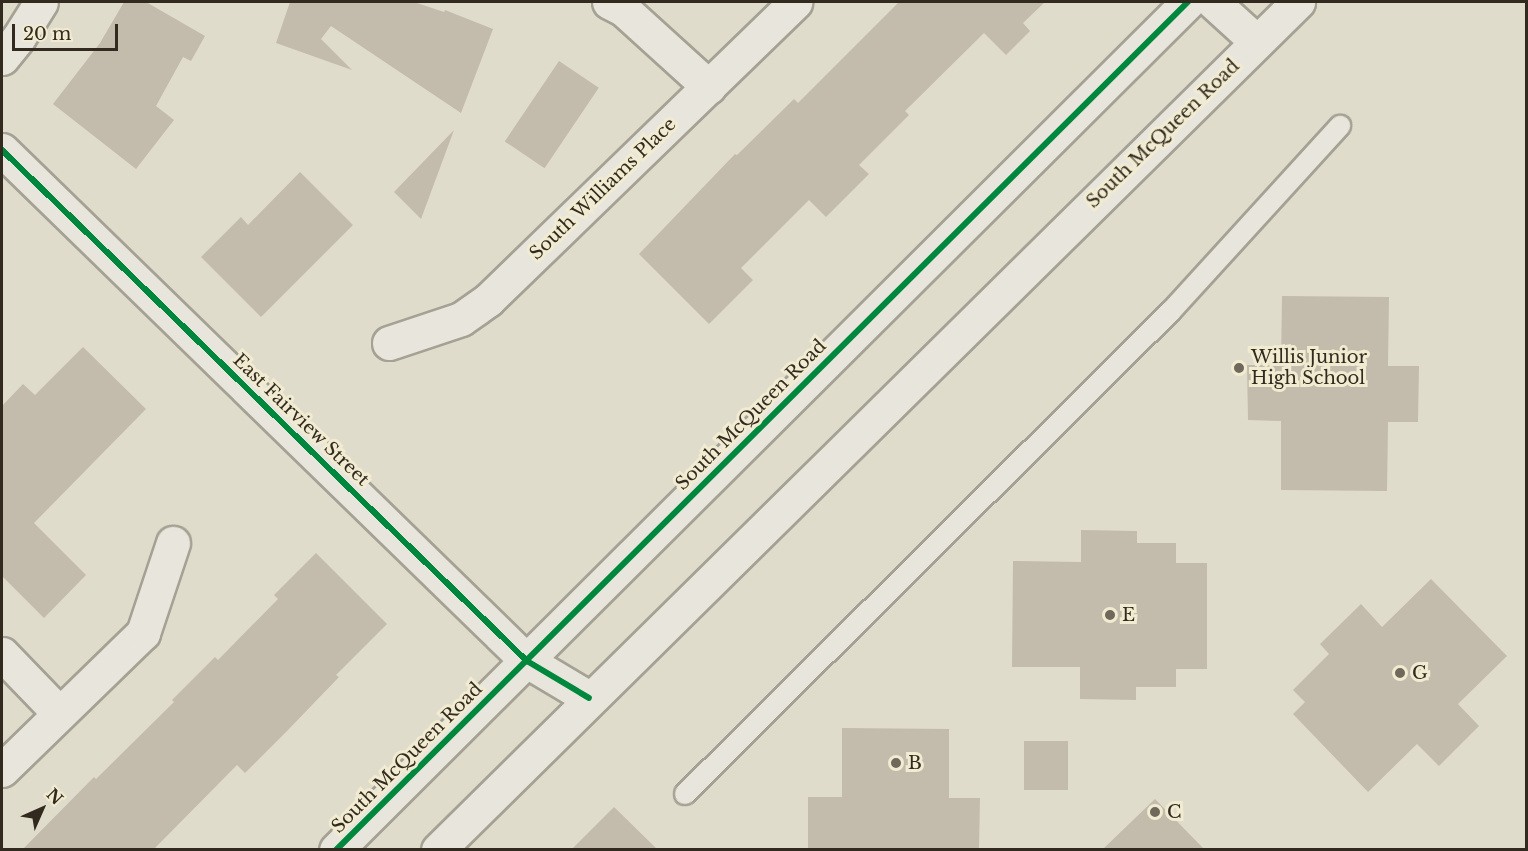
<!DOCTYPE html>
<style>
body{margin:0}
#map{position:relative;width:1528px;height:851px;overflow:hidden;background:#e0dccb;font-family:"Libre Baskerville",serif}
div>[style]{position:absolute}
.building>*{inset:0;background:#c3bbac;transform-origin:0 0}
.roads{filter:drop-shadow(2px 0 #a5a194) drop-shadow(-2px 0 #a5a194) drop-shadow(0 2px #a5a194) drop-shadow(0 -2px #a5a194)}
.service>*{height:20px;margin:-10px;padding:0 10px;transform-origin:10px;border-radius:10px;background:#e8e6dc}
.minor>*{height:33px;margin:-16.5px;padding:0 16.5px;transform-origin:16.5px;border-radius:16.5px;background:#e8e6dc}
.secondary>*{height:33px;margin:-16.5px;padding:0 16.5px;transform-origin:16.5px;border-radius:16.5px;background:#e8e6dc}
.cycleway>*{height:6px;margin:-3px;padding:0 3px;transform-origin:3px;border-radius:3px;background:#00873e}
.dots>*{width:16px;height:16px;translate:-50% -50%;box-sizing:border-box;border:3px solid #f1ebd1;border-radius:50%}
span{translate:-50% -50%;white-space:nowrap;text-align:center;line-height:1.15;-webkit-text-stroke:6px #f1ebd1;paint-order:stroke}
.street-label{font-size:18px;color:#322a1e}
.poi-label{font-size:18px;color:#322a1e}
.left{translate:0 -50%;text-align:left}
.frame{position:absolute;inset:0;border:3px solid #322a1e;pointer-events:none}
.north{position:absolute;left:12px;top:779px;width:60px;height:60px;-webkit-text-stroke:4px #f1ebd1;paint-order:stroke;rotate:45deg;font-size:16px;font-weight:700;line-height:24px;text-align:center;color:#322a1e}
.north::after{content:'';display:block;margin:auto;width:21px;height:27px;background:#322a1e;clip-path:polygon(50% 0,100% 100%,50% 72%,0 100%)}
.scale{position:absolute;left:12px;top:24px;width:106px;height:27px;box-sizing:border-box;border:3px solid #322a1e;border-top:0;padding-left:8px;font-size:18px;line-height:21px;white-space:nowrap;color:#322a1e;-webkit-text-stroke:4px #f1ebd1;paint-order:stroke}
</style>
<div id="map">
<div class="building">
<i style="clip-path:polygon(124px 2px,146px 2px,205px 36px,191px 61px,183px 57px,156px 106px,174px 120px,136px 169px,53px 104px,100px 43px)"></i>
<i style="clip-path:polygon(290px 2px,414px 2px,444px 12px,445px 10px,493px 29px,461px 113px,331px 26px,321px 39px,352px 70px,276px 43px)"></i>
<i style="clip-path:polygon(899px 2px,1045px 2px,1023px 23px,1030px 31px,1006px 55px,984px 33px,905px 111px,909px 115px,859px 165px,869px 174px,826px 217px,809px 200px,741px 268px,753px 280px,709px 324px,639px 254px,735px 154px,737px 155px,794px 99px,798px 103px)"></i>
<i style="left:559px;top:61px;width:48px;height:97px;rotate:34deg"></i>
<i style="clip-path:polygon(454px 130px,421px 219px,394px 192px)"></i>
<i style="clip-path:polygon(300px 172px,353px 225px,261px 317px,201px 257px,241px 217px,248px 225px)"></i>
<i style="clip-path:polygon(1282px 296px,1389px 297px,1388px 366px,1419px 366px,1418px 422px,1388px 422px,1387px 491px,1281px 490px,1281px 421px,1248px 420px,1247px 365px,1281px 365px)"></i>
<i style="clip-path:polygon(83px 347px,146px 409px,34px 523px,86px 575px,44px 618px,2px 576px,2px 406px,23px 384px,35px 395px)"></i>
<i style="clip-path:polygon(1081px 530px,1137px 531px,1137px 543px,1176px 543px,1176px 563px,1207px 563px,1207px 669px,1176px 669px,1176px 687px,1136px 687px,1136px 700px,1080px 699px,1080px 667px,1012px 667px,1013px 561px,1081px 562px)"></i>
<i style="clip-path:polygon(316px 553px,387px 624px,336px 675px,339px 677px,288px 730px,245px 773px,237px 765px,154px 849px,23px 849px,94px 777px,96px 779px,174px 702px,172px 700px,215px 657px,218px 660px,278px 599px,274px 595px)"></i>
<i style="clip-path:polygon(1431px 579px,1507px 656px,1458px 704px,1479px 726px,1439px 766px,1417px 744px,1368px 792px,1293px 714px,1305px 702px,1293px 690px,1329px 654px,1320px 644px,1361px 604px,1382px 627px)"></i>
<i style="clip-path:polygon(842px 728px,949px 729px,949px 798px,980px 798px,979px 849px,808px 849px,808px 797px,842px 797px)"></i>
<i style="left:1024px;top:741px;width:44px;height:49px"></i>
<i style="clip-path:polygon(1155px 799px,1204px 849px,1103px 849px)"></i>
<i style="clip-path:polygon(614px 807px,657px 849px,572px 849px)"></i>
</div>
<div class="roads">
<div class="service">
<i style="left:685px;top:794px;width:685px;rotate:-44.82deg"></i>
<i style="left:1171px;top:311px;width:251px;rotate:-47.6deg"></i>
</div>
<div class="minor">
<i style="left:609px;top:2px;width:16px;rotate:27deg"></i>
<i style="left:623px;top:9px;width:116px;rotate:42.2deg"></i>
<i style="left:1213px;top:2px;width:59px;rotate:42.3deg"></i>
<i style="left:2px;top:58px;width:27px;rotate:-51deg"></i>
<i style="left:19px;top:37px;width:41px;rotate:-57.8deg"></i>
<i style="left:2px;top:150px;width:733px;rotate:44.23deg"></i>
<i style="left:527px;top:661px;width:72px;rotate:30.8deg"></i>
<i style="left:389px;top:343px;width:76px;rotate:-18.4deg"></i>
<i style="left:461px;top:319px;width:33px;rotate:-35deg"></i>
<i style="left:488px;top:300px;width:428px;rotate:-44.1deg"></i>
<i style="left:2px;top:654px;width:82px;rotate:46deg"></i>
<i style="left:2px;top:770px;width:197px;rotate:-44.2deg"></i>
<i style="left:143px;top:633px;width:95px;rotate:-71.6deg"></i>
</div>
<div class="secondary">
<i style="left:336px;top:850px;width:1202px;rotate:-44.87deg"></i>
<i style="left:438px;top:850px;width:1208px;rotate:-44.6deg"></i>
</div>
</div>
<div class="cycleway">
<i style="left:2px;top:150px;width:733px;rotate:44.23deg"></i>
<i style="left:527px;top:661px;width:72px;rotate:30.8deg"></i>
<i style="left:336px;top:850px;width:1202px;rotate:-44.87deg"></i>
</div>
<div class="dots">
<i style="left:1239px;top:368px;background:#6f685b"></i>
<i style="left:1110px;top:615px;background:#6f685b"></i>
<i style="left:1400px;top:673px;background:#6f685b"></i>
<i style="left:896px;top:763px;background:#6f685b"></i>
<i style="left:1155px;top:812px;background:#6f685b"></i>
</div>
<div class="street-label">
<span style="left:1163px;top:134px;rotate:-44deg">South McQueen Road</span>
<span style="left:603px;top:189px;rotate:-44deg">South Williams Place</span>
<span style="left:751px;top:415px;rotate:-45deg">South McQueen Road</span>
<span style="left:301px;top:420px;rotate:44deg">East Fairview Street</span>
<span style="left:407px;top:758px;rotate:-45deg">South McQueen Road</span>
</div>
<div class="poi-label">
<span class="left" style="left:1251px;top:368px">Willis Junior<br>High School</span>
<span class="left" style="left:1122px;top:615px">E</span>
<span class="left" style="left:1412px;top:673px">G</span>
<span class="left" style="left:908px;top:763px">B</span>
<span class="left" style="left:1167px;top:812px">C</span>
</div>
<div class="frame"></div>
<div class="north">N</div>
<div class="scale">20 m</div>
</div>
